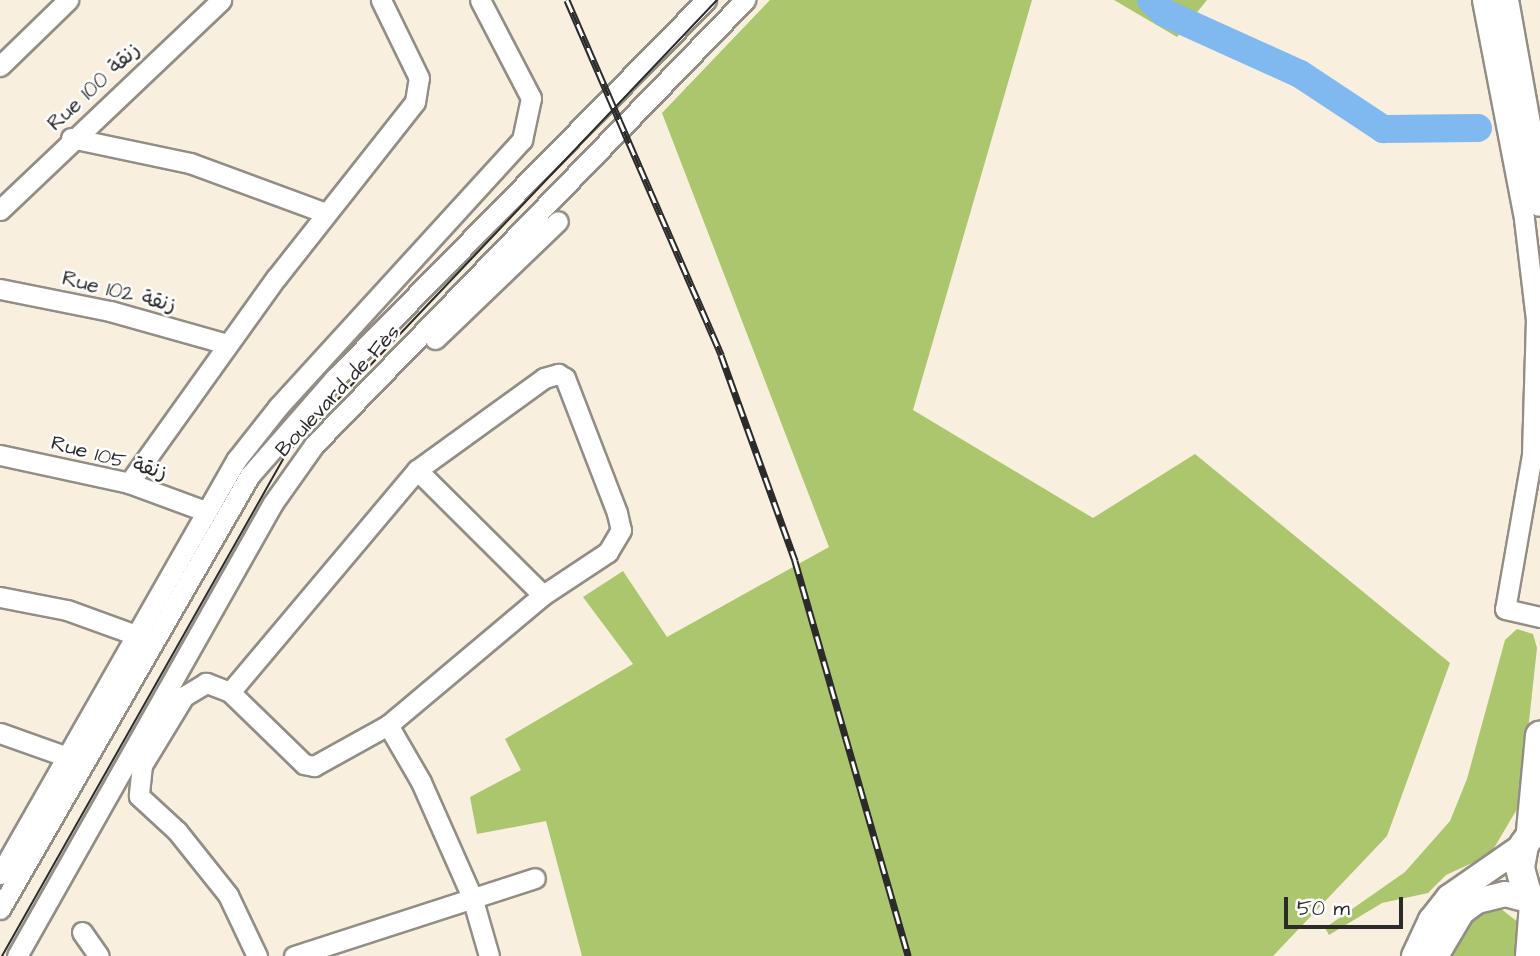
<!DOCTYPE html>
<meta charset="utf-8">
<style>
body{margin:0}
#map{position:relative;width:1540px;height:956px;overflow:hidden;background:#f8efdf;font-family:"Architects Daughter","Playpen Sans Arabic",sans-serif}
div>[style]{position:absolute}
.green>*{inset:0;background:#abc66c}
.river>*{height:28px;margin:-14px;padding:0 14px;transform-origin:14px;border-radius:14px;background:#80b8f0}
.roads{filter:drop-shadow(2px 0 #928d85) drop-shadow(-2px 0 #928d85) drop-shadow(0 2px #928d85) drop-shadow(0 -2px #928d85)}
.minor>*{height:19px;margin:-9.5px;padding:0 9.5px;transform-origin:9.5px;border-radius:9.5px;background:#fff}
.major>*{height:24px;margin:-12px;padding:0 12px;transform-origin:12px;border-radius:12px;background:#fff}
.highway>*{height:28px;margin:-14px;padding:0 14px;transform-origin:14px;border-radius:14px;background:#fff}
.tram>*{height:2px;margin:-1px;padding:0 1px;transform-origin:1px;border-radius:1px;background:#2b2b2b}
.rail>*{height:7px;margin-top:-3.5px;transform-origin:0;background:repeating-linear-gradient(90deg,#fff 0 13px,#2b2b2b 0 26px);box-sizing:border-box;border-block:2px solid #2b2b2b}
span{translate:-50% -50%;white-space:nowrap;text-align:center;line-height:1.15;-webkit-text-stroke:5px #fff;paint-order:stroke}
.street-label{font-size:21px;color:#2b2b2b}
.scale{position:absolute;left:1284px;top:897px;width:119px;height:32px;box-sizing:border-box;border:4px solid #2b2b2b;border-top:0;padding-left:9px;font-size:21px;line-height:24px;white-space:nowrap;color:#2b2b2b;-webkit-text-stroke:5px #fff;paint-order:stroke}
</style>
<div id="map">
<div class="green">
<i style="clip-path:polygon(770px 0,1032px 0,913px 410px,1093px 518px,1195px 454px,1450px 663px,1387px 836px,1273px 956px,582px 956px,546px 821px,477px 834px,470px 797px,521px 770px,505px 739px,633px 664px,583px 597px,623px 571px,667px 637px,829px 547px,662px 113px)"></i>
<i style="clip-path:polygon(1114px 0,1207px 0,1177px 37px)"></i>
<i style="clip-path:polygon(1517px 629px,1533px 634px,1537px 648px,1520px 804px,1494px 848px,1483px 858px,1446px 875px,1428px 893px,1382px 903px,1329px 935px,1325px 928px,1405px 872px,1450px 821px,1467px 779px,1505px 640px)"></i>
<i style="clip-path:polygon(1500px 908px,1519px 923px,1523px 956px,1452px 956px,1473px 918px)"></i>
</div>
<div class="river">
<i style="left:1151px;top:0;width:19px;rotate:43deg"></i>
<i style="left:1165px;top:13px;width:148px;rotate:24.3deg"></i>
<i style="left:1300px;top:74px;width:100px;rotate:33.5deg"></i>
<i style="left:1383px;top:129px;width:95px;rotate:-0.6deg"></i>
</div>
<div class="roads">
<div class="minor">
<i style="left:1482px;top:0;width:223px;rotate:79.1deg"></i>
<i style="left:1524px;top:219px;width:101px;rotate:83.2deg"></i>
<i style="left:1536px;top:319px;width:136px;rotate:91.7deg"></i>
<i style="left:1532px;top:455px;width:156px;rotate:99.9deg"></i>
<i style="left:1505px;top:609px;width:36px;rotate:13deg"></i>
<i style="left:0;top:66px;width:95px;rotate:-44.1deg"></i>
<i style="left:71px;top:138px;width:122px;rotate:11.9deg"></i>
<i style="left:190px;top:163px;width:145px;rotate:20.2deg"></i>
<i style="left:0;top:210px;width:305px;rotate:-43.5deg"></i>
<i style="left:0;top:289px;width:112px;rotate:11.3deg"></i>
<i style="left:110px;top:311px;width:122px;rotate:15.8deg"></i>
<i style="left:435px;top:339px;width:170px;rotate:-43.8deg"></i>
<i style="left:0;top:455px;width:132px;rotate:12.2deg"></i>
<i style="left:129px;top:483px;width:81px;rotate:20.2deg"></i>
<i style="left:417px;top:470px;width:177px;rotate:44.8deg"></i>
<i style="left:129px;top:483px;width:252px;rotate:-54.4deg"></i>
<i style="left:276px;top:278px;width:224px;rotate:-51.7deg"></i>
<i style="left:415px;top:102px;width:24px;rotate:-81deg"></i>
<i style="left:419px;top:78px;width:87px;rotate:-116deg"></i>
<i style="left:0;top:597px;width:68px;rotate:11deg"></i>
<i style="left:67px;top:610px;width:70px;rotate:20deg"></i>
<i style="left:230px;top:692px;width:290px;rotate:-49.9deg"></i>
<i style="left:417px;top:470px;width:157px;rotate:-35.9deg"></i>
<i style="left:544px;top:378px;width:15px;rotate:-16deg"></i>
<i style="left:558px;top:374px;width:8px;rotate:30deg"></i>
<i style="left:565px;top:378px;width:145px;rotate:68.9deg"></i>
<i style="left:617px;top:513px;width:17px;rotate:77deg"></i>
<i style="left:621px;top:530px;width:26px;rotate:121deg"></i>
<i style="left:608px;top:552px;width:78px;rotate:146.5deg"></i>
<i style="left:543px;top:595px;width:202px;rotate:140deg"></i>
<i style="left:388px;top:725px;width:85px;rotate:151deg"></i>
<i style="left:314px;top:766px;width:10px;rotate:-169deg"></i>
<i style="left:304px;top:764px;width:103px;rotate:-135.8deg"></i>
<i style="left:230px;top:692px;width:26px;rotate:-159deg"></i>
<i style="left:206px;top:683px;width:26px;rotate:149deg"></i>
<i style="left:184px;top:696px;width:81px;rotate:121.3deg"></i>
<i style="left:142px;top:765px;width:31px;rotate:96deg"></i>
<i style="left:139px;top:796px;width:52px;rotate:42.6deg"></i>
<i style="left:177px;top:831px;width:82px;rotate:51.4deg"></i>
<i style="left:228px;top:895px;width:68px;rotate:64.6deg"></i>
<i style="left:388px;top:725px;width:66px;rotate:59.9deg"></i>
<i style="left:421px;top:782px;width:126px;rotate:66.1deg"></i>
<i style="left:472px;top:897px;width:61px;rotate:73.9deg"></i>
<i style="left:0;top:733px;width:81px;rotate:19.6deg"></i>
<i style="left:0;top:874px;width:478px;rotate:-60.3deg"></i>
<i style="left:237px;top:459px;width:66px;rotate:-51.7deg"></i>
<i style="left:278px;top:407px;width:362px;rotate:-47.6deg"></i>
<i style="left:522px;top:140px;width:43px;rotate:-77.9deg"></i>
<i style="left:531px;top:98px;width:110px;rotate:-117.5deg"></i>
<i style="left:0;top:909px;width:501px;rotate:-60.06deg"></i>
<i style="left:250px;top:475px;width:128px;rotate:-48.8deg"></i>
<i style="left:334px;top:379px;width:531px;rotate:-45.53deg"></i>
<i style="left:82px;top:932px;width:29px;rotate:55deg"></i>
<i style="left:17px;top:956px;width:520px;rotate:-60.53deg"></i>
<i style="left:273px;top:503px;width:71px;rotate:-54.7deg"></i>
<i style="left:314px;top:445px;width:620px;rotate:-45.92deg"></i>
<i style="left:294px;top:956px;width:253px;rotate:-17.9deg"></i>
</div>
<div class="major">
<i style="left:1414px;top:956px;width:40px;rotate:-65deg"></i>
<i style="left:1431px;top:920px;width:29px;rotate:-52deg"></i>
<i style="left:1449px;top:897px;width:91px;rotate:-34.7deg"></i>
<i style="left:1436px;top:956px;width:51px;rotate:-59.4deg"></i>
<i style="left:1462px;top:912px;width:19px;rotate:-36deg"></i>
<i style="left:1477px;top:901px;width:29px;rotate:-14deg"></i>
<i style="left:1505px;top:894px;width:28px;rotate:15deg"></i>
</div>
<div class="highway">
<i style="left:1504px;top:0;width:205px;rotate:79.9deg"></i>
<i style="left:1540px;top:822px;width:28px;rotate:125deg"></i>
<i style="left:1524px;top:845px;width:23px;rotate:100deg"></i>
<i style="left:1520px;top:868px;width:24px;rotate:75deg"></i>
<i style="left:1526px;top:891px;width:23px;rotate:52deg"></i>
<i style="left:1531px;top:831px;width:96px;rotate:-84.6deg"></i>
<i style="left:1530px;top:956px;width:52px;rotate:-85.6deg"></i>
</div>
</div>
<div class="tram">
<i style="left:2px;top:956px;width:577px;rotate:-60.5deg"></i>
<i style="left:286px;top:454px;width:626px;rotate:-46.49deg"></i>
</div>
<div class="rail">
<i style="left:567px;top:0;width:387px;rotate:66.5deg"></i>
<i style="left:721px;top:355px;width:219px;rotate:70.2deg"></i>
<i style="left:795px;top:561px;width:411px;rotate:74deg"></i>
</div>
<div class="street-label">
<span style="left:94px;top:87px;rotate:-43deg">Rue 100 زنقة</span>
<span style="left:119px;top:292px;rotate:14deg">Rue 102 زنقة</span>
<span style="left:338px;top:391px;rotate:-47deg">Boulevard de Fès</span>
<span style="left:109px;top:458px;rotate:15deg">Rue 105 زنقة</span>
</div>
<div class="scale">50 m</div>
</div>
